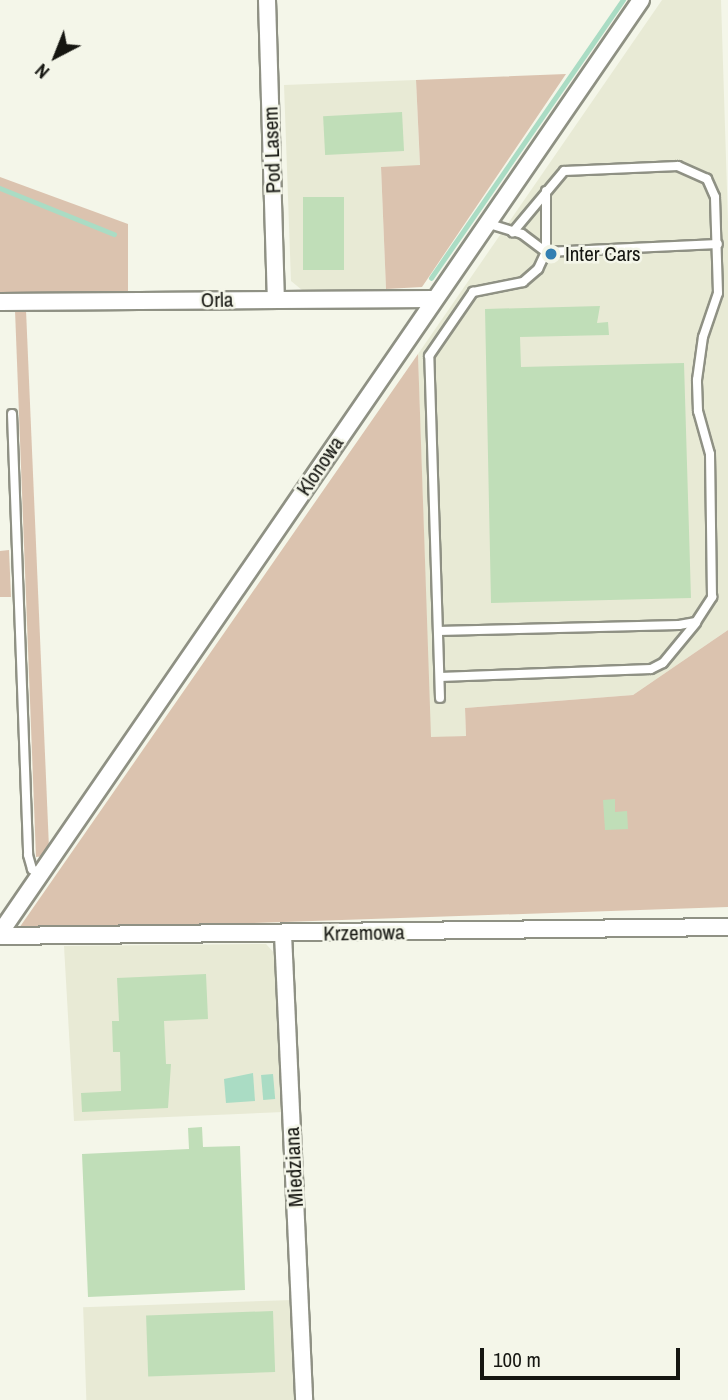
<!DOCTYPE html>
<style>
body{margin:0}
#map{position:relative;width:728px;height:1400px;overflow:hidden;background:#f4f6e9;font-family:"Archivo Narrow",sans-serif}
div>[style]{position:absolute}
.built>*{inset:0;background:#e8ead5;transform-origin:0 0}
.green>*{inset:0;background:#dbc3af}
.water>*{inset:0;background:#aadcc4;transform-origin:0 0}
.stream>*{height:4.5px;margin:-2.25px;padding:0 2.25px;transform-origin:2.25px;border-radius:2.25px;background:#aadcc4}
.building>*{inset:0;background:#c0deb8;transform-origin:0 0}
.roads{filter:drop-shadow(2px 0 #8f9184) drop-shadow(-2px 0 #8f9184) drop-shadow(0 2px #8f9184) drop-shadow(0 -2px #8f9184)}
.lane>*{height:8px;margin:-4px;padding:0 4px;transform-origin:4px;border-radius:4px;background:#fff}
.street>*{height:16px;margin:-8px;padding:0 8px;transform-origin:8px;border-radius:8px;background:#fff}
.dots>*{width:19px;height:19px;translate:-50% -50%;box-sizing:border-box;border:4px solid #f4f6e9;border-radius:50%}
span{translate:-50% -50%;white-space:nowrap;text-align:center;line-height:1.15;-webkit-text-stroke:5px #f4f6e9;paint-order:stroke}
.street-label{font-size:21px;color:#151611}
.poi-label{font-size:21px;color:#151611}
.left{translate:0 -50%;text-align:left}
.north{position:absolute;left:21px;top:21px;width:70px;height:70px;-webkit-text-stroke:5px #f4f6e9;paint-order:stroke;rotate:222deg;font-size:19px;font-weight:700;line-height:28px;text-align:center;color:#151611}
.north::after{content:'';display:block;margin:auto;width:24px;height:32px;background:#151611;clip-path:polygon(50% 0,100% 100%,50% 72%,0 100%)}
.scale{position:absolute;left:480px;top:1348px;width:200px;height:32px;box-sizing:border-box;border:4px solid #151611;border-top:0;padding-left:9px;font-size:21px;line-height:24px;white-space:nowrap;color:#151611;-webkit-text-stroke:5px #f4f6e9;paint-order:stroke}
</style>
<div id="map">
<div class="built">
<i style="clip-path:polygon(662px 0,721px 0,728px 222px,728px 630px,633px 695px,465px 708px,466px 736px,430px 738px,418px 354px)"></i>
<i style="clip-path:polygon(416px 80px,420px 166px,381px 168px,386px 289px,302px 290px,291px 281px,284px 85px)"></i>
<i style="clip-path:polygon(266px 944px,277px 956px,284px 1112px,74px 1121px,64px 946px)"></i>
<i style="left:293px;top:1300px;width:100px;height:210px;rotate:88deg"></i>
</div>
<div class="green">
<i style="clip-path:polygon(566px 74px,422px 287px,386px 289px,381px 167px,420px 165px,416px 80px)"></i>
<i style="clip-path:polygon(0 177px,128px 224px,128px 292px,0 295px)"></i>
<i style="clip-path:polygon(15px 310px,26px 310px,49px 848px,45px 856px,36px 857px)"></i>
<i style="clip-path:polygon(418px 354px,431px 737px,466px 736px,465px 708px,633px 695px,728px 630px,728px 907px,17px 931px)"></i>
<i style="clip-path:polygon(9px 550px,11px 597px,0 597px,0 551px)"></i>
</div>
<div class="water">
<i style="clip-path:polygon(253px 1073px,255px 1101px,226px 1103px,224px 1079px)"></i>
<i style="left:273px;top:1074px;width:25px;height:12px;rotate:85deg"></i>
</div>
<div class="stream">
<i style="left:0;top:188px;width:123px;rotate:22deg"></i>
<i style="left:431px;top:278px;width:338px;rotate:-55.4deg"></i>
</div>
<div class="building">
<i style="left:402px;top:112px;width:39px;height:79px;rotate:87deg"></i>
<i style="left:303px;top:197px;width:41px;height:73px"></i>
<i style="clip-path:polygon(600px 306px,597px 323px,608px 322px,609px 335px,520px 337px,521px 367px,684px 363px,691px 598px,491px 603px,485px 309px)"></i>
<i style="clip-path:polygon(615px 799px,615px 812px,627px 811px,628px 829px,605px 830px,603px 800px)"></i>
<i style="clip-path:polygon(206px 974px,208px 1019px,164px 1021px,166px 1064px,171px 1064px,168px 1108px,82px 1112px,81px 1093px,121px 1091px,120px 1052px,113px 1052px,112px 1021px,119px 1021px,117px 978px)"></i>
<i style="clip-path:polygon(202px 1127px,203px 1147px,240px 1146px,245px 1290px,88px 1297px,82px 1154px,189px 1149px,188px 1128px)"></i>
<i style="left:273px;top:1311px;width:61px;height:127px;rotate:88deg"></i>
</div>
<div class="roads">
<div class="lane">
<i style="left:546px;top:191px;width:61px;rotate:90deg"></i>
<i style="left:546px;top:252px;width:172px;rotate:-2.7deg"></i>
<i style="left:12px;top:414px;width:441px;rotate:87.9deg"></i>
<i style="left:28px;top:855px;width:15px;rotate:74deg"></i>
<i style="left:32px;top:869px;width:10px;rotate:37deg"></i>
<i style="left:438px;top:631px;width:241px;rotate:-1.4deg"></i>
<i style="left:679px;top:625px;width:17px;rotate:-10deg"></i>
<i style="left:696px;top:622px;width:30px;rotate:-57deg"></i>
<i style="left:712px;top:597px;width:143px;rotate:-90.8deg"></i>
<i style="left:710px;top:454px;width:45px;rotate:-105.6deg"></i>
<i style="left:698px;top:411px;width:31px;rotate:-92deg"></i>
<i style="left:697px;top:380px;width:43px;rotate:-82.1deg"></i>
<i style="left:703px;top:337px;width:46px;rotate:-71.2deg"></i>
<i style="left:718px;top:293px;width:96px;rotate:-91.8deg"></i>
<i style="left:715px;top:197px;width:20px;rotate:-114deg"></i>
<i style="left:707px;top:179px;width:32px;rotate:-156deg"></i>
<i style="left:678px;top:166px;width:114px;rotate:177.5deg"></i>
<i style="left:564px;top:171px;width:80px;rotate:129.9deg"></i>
<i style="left:440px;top:677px;width:211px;rotate:-2.2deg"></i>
<i style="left:651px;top:669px;width:13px;rotate:-27deg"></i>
<i style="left:663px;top:663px;width:52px;rotate:-50.5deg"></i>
<i style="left:440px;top:698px;width:342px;rotate:-91.8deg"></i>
<i style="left:429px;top:356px;width:78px;rotate:-55.5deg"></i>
<i style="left:473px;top:292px;width:51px;rotate:-11.3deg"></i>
<i style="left:523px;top:282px;width:20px;rotate:-41deg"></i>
<i style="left:538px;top:269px;width:19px;rotate:-65deg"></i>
<i style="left:546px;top:252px;width:30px;rotate:-143deg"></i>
<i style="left:522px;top:234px;width:37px;rotate:-163deg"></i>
</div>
<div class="street">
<i style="left:267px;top:0;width:299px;rotate:88.3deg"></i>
<i style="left:0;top:302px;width:433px;rotate:-0.4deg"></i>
<i style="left:0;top:933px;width:1132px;rotate:-55.51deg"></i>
<i style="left:283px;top:934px;width:466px;rotate:87.4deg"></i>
<i style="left:0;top:936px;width:728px;rotate:-0.71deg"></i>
</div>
</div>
<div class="dots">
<i style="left:551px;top:254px;background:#327fb2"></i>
</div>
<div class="street-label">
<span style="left:272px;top:150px;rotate:-92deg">Pod Lasem</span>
<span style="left:217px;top:300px;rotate:-1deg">Orla</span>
<span style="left:320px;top:466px;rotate:-56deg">Klonowa</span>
<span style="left:364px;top:933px;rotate:-1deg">Krzemowa</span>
<span style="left:294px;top:1167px;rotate:-93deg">Miedziana</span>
</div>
<div class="poi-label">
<span class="left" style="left:565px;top:254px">Inter Cars</span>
</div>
<div class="north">N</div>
<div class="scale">100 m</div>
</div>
